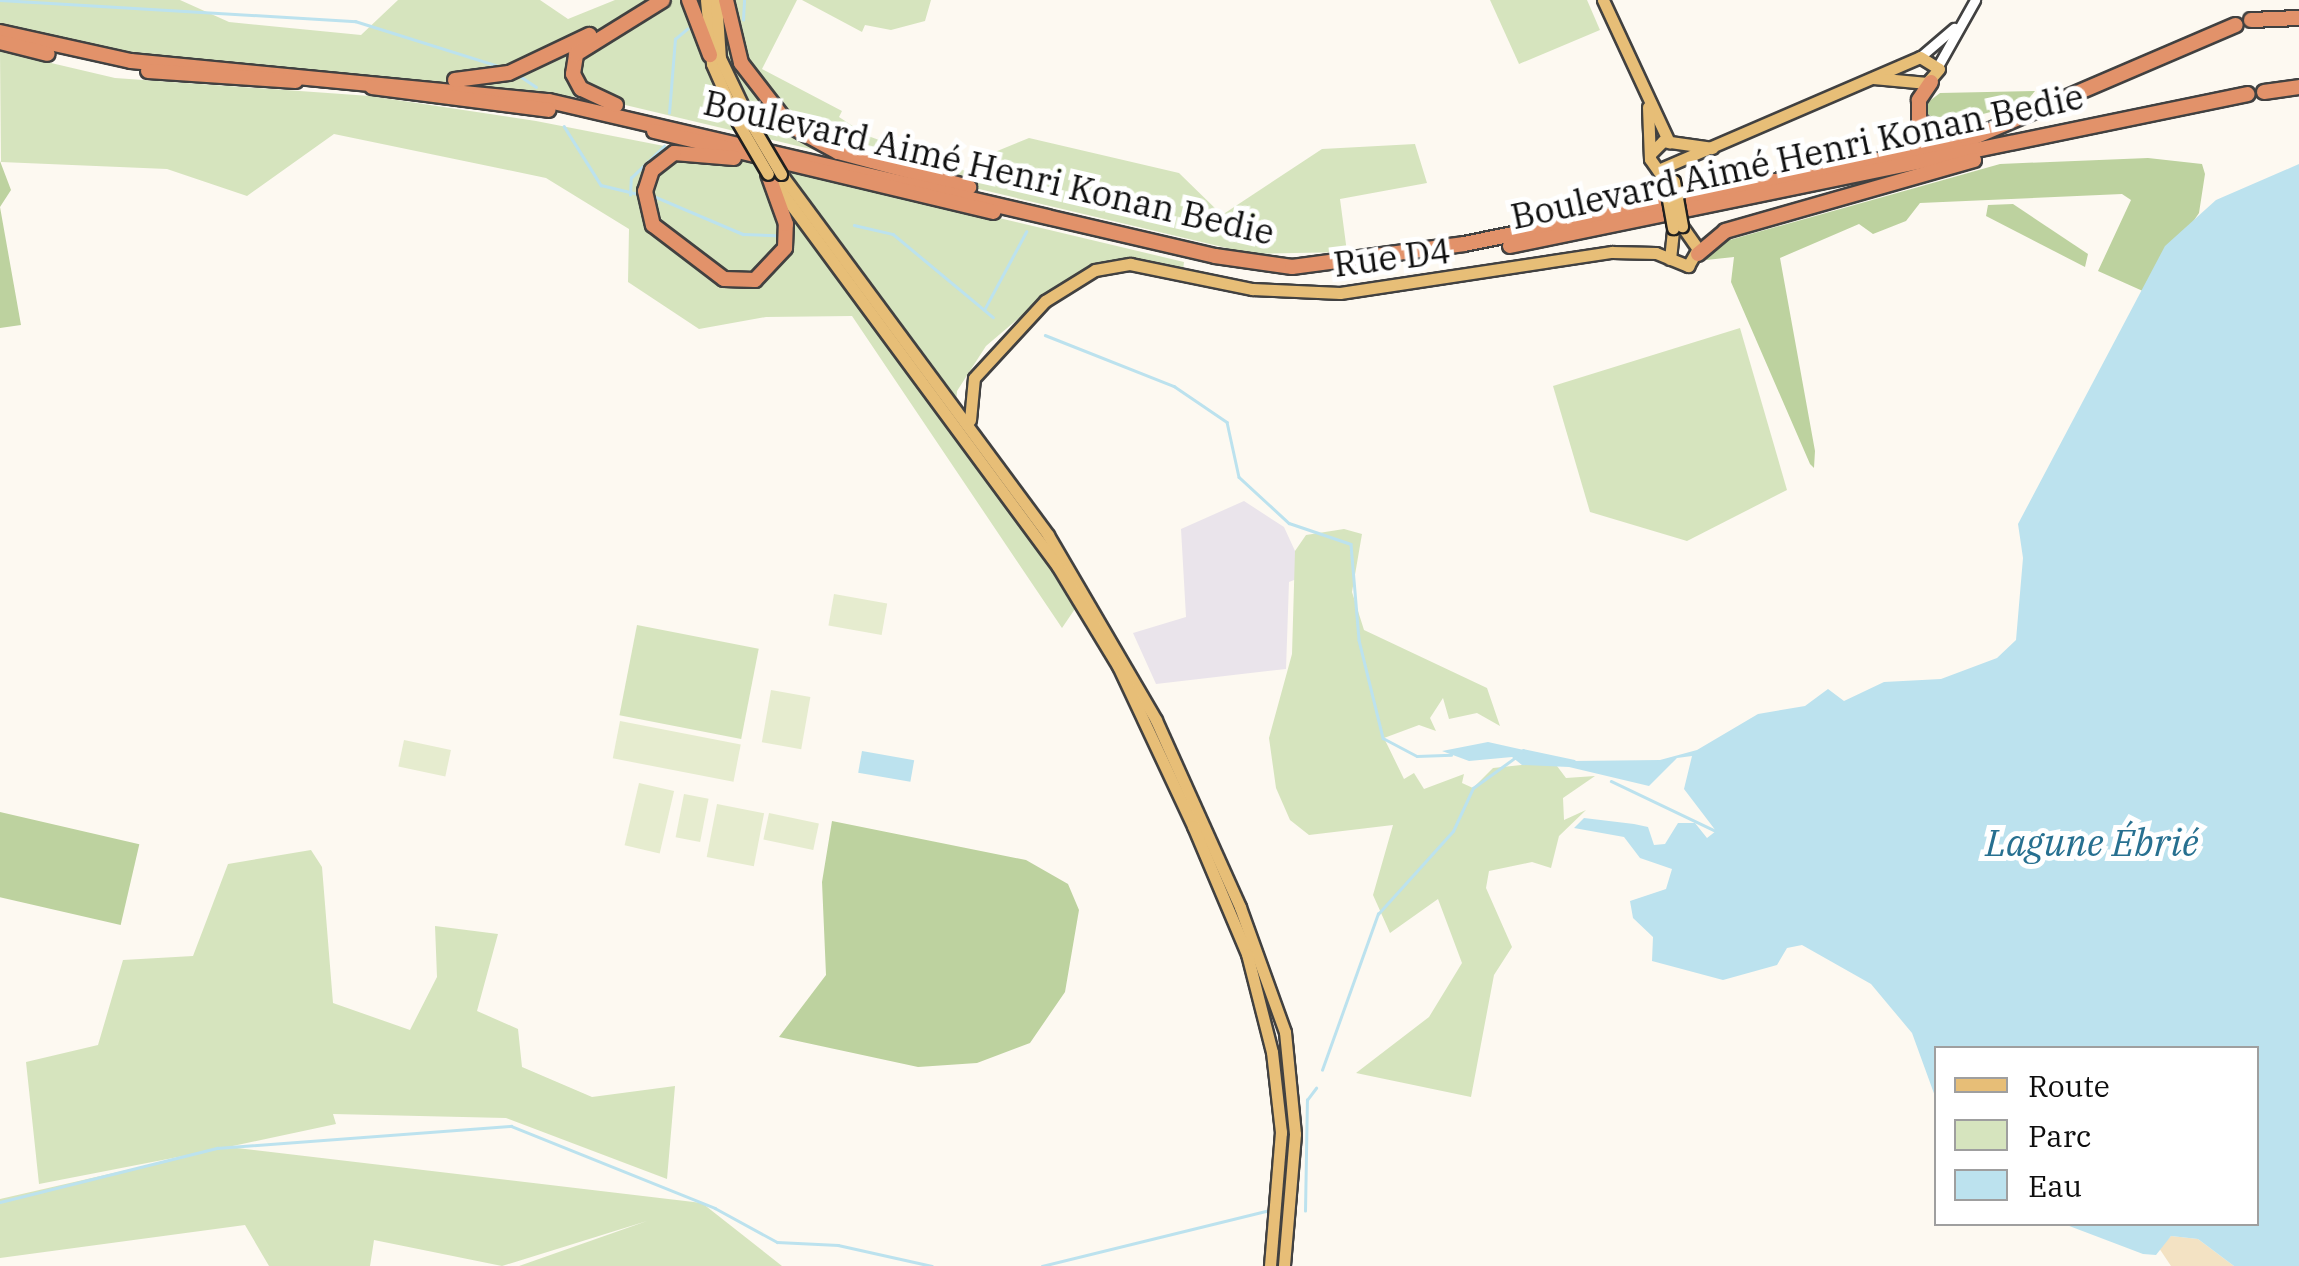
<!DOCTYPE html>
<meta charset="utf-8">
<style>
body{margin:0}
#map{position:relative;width:2299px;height:1266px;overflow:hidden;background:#fdf9f1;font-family:"IBM Plex Serif",serif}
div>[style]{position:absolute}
.industrial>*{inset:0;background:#eae4eb}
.green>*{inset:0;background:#d6e4be;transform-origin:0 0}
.forest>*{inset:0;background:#bdd29f;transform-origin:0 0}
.sand>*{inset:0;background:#f3e2c3}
.pitch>*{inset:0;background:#e6eccf;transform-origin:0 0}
.water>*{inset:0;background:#bce2ee;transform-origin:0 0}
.stream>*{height:2.5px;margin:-1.25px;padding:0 1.25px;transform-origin:1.25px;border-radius:1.25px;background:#bce2ee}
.roads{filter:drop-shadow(2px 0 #414141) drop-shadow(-2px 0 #414141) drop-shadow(0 2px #414141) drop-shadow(0 -2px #414141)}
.minor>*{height:9px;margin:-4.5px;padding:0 4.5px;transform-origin:4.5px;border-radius:4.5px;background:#fff}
.major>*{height:11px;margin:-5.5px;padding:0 5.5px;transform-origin:5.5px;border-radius:5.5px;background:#e7be77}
.highway>*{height:14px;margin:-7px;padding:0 7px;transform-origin:7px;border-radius:7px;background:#e2926a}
.bridges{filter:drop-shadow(2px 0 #1f1f1f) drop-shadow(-2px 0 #1f1f1f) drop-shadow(0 2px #1f1f1f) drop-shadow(0 -2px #1f1f1f)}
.major-bridge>*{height:11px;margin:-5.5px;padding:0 5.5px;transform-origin:5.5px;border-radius:5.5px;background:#e7be77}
span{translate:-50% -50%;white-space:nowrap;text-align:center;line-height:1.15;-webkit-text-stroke:10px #fff;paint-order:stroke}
.street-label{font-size:35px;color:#0e0e0e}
.water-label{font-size:38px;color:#277090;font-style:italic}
.legend{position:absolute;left:1934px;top:1046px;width:325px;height:180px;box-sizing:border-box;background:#fff;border:2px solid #9f9f9f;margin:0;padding:12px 18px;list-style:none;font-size:30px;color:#0e0e0e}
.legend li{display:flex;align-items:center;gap:20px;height:50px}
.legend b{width:50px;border:2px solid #9f9f9f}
</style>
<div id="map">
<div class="industrial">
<i style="clip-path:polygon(1244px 501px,1284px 527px,1295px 551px,1299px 578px,1289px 582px,1286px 669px,1156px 684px,1133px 633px,1186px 617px,1181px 529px)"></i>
</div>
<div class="green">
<i style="clip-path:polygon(0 0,180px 0,229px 22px,361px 35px,398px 0,540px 0,568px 19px,615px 0,797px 0,762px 69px,842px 111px,839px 117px,868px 136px,980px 176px,985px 156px,1029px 138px,1179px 173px,1222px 215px,1322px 149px,1415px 144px,1427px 183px,1340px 199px,1347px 252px,1252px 254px,600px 99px,117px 57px,0 30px)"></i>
<i style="clip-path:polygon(802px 0,931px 0,925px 21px,891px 30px,865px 25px,862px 32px)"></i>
<i style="clip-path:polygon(1490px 0,1587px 0,1600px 30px,1519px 64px)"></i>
<i style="clip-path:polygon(0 51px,115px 78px,370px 96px,536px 121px,848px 182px,1184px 262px,1183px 270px,1114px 261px,1059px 284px,986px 346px,957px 391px,956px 405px,1081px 600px,1062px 628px,852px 316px,766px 317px,699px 329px,628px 282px,629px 229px,546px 178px,334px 134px,247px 196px,167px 169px,1px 162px)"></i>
<i style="clip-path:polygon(1740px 328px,1787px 490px,1687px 541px,1590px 512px,1553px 386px)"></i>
<i style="clip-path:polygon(1344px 529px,1362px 534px,1352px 592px,1364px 630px,1487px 688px,1500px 726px,1477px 713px,1449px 719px,1443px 698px,1430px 718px,1436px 731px,1419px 725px,1384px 738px,1404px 779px,1414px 773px,1424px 789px,1464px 774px,1462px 783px,1473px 788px,1493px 768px,1539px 763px,1557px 766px,1566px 778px,1595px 776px,1563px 798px,1564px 820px,1586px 810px,1559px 836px,1551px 868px,1532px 862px,1489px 871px,1486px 888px,1512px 947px,1494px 975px,1471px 1097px,1356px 1073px,1429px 1017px,1462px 963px,1438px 899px,1390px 933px,1373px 895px,1393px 825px,1309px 835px,1290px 820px,1276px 788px,1269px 738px,1292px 654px,1295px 551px,1306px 535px)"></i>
<i style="left:637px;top:625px;width:124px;height:92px;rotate:11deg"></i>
<i style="clip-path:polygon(311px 850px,322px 867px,333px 1003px,410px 1030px,437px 977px,435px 926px,498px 934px,477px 1011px,518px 1029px,522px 1067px,592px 1097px,675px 1086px,667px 1179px,506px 1118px,333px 1114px,336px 1124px,228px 1147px,702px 1203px,782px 1266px,519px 1266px,647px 1221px,502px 1266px,374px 1240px,370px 1266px,269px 1266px,245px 1225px,0 1258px,0 1199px,214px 1150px,39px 1184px,26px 1062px,98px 1045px,123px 960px,193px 956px,228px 864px)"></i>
</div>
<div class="forest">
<i style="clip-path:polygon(2035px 91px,2025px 103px,1983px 114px,1924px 118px,1923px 106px,1940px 93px)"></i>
<i style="clip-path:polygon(2148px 158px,2202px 164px,2205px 174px,2199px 213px,2145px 292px,2098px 271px,2131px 200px,2122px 194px,1920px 203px,1906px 221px,1873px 234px,1859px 224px,1780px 258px,1815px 451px,1814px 468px,1810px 464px,1731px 282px,1734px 257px,1706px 260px,1719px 243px,2000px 164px)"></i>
<i style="clip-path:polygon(0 161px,11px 190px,0 207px,21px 325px,0 328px)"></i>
<i style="clip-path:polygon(2013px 204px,2088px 254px,2085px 267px,1986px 216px,1988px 205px)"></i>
<i style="left:0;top:812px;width:143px;height:83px;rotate:13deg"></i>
<i style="clip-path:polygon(832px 821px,1026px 860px,1068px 884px,1079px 910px,1065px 992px,1030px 1043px,977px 1063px,918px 1067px,779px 1037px,826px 975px,822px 882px)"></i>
</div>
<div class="sand">
<i style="clip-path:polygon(2171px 1236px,2198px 1239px,2234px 1266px,2171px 1266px,2159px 1248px)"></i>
</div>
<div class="pitch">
<i style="left:834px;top:594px;width:54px;height:32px;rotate:10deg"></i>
<i style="left:771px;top:690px;width:40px;height:53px;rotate:10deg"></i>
<i style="left:620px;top:721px;width:123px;height:38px;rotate:11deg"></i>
<i style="left:404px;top:740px;width:48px;height:27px;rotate:12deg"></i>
<i style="left:639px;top:783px;width:36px;height:64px;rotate:13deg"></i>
<i style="left:684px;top:794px;width:25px;height:44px;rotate:11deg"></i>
<i style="left:717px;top:804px;width:48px;height:54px;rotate:11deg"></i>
<i style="left:769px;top:813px;width:51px;height:27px;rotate:12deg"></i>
</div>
<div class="water">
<i style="clip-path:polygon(2299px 164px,2299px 1266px,2234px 1266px,2198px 1239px,2171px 1236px,2156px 1255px,2143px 1254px,2064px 1224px,2256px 1224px,2256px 1048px,1936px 1048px,1936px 1099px,1912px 1033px,1871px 984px,1802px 945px,1787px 948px,1777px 965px,1723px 980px,1652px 961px,1653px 937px,1633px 918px,1630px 901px,1666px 889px,1672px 869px,1640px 858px,1624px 837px,1574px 828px,1584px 818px,1634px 824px,1648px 827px,1654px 845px,1665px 844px,1678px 823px,1695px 823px,1707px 838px,1716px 831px,1684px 789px,1692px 756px,1677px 758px,1649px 786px,1569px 767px,1522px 765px,1512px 757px,1469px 761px,1442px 751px,1488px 742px,1573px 761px,1660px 760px,1697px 750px,1758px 714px,1805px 706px,1828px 689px,1844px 701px,1884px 682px,1941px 679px,1997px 658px,2016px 640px,2023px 558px,2018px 524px,2165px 246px,2216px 200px)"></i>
<i style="left:862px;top:751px;width:53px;height:22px;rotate:10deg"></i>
</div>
<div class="stream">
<i style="left:0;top:0;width:356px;rotate:3.4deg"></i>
<i style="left:355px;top:21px;width:157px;rotate:17.4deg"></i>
<i style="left:743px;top:20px;width:20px;rotate:-87deg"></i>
<i style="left:517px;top:74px;width:23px;rotate:34deg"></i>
<i style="left:669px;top:113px;width:74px;rotate:-85.4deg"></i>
<i style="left:675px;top:39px;width:16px;rotate:-40deg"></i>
<i style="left:564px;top:126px;width:70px;rotate:57.9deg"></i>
<i style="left:601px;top:185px;width:42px;rotate:13.7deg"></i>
<i style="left:630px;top:195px;width:17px;rotate:-87deg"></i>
<i style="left:631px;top:178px;width:46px;rotate:-44.1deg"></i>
<i style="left:651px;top:195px;width:100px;rotate:23deg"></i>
<i style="left:743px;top:234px;width:32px;rotate:2deg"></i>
<i style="left:854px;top:225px;width:40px;rotate:13deg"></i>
<i style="left:893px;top:234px;width:130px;rotate:39.7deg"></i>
<i style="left:984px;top:310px;width:89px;rotate:-61.7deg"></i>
<i style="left:1045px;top:335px;width:139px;rotate:21.6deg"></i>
<i style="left:1174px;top:386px;width:64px;rotate:34.2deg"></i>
<i style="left:1227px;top:422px;width:56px;rotate:77.7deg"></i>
<i style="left:1239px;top:477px;width:68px;rotate:42.6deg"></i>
<i style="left:1289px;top:523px;width:65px;rotate:18.7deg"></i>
<i style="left:1351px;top:544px;width:96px;rotate:85.2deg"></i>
<i style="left:1359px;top:640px;width:101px;rotate:76.2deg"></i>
<i style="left:1383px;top:738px;width:38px;rotate:28deg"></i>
<i style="left:1417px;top:756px;width:34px;rotate:-2deg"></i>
<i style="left:1523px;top:750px;width:52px;rotate:12.2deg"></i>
<i style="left:1611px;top:781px;width:116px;rotate:25.5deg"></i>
<i style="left:1322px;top:1070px;width:166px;rotate:-70.3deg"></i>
<i style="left:1378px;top:914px;width:112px;rotate:-47.9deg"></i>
<i style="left:1453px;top:831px;width:47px;rotate:-65.1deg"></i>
<i style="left:1473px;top:788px;width:53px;rotate:-35.8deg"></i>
<i style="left:0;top:1202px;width:224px;rotate:-14deg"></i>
<i style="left:217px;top:1148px;width:295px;rotate:-4.3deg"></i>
<i style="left:511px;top:1126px;width:220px;rotate:21.9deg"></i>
<i style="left:715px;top:1208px;width:71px;rotate:28.7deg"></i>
<i style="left:777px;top:1242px;width:61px;rotate:2.8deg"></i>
<i style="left:838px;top:1245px;width:96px;rotate:12.6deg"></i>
<i style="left:1305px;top:1211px;width:111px;rotate:-89deg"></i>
<i style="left:1307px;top:1100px;width:15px;rotate:-53deg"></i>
<i style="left:1042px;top:1266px;width:231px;rotate:-13.8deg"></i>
</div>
<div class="roads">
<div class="minor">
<i style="left:1920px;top:57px;width:45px;rotate:-40.5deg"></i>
<i style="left:1938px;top:66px;width:76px;rotate:-60.7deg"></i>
</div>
<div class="major">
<i style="left:706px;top:0;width:64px;rotate:84.6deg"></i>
<i style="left:712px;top:64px;width:62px;rotate:66.3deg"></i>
<i style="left:716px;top:0;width:58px;rotate:86.1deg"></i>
<i style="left:720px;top:58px;width:74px;rotate:64.5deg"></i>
<i style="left:1603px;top:0;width:157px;rotate:65.1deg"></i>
<i style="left:1648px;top:107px;width:52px;rotate:87.8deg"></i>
<i style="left:1650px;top:159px;width:19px;rotate:55deg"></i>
<i style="left:1650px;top:154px;width:18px;rotate:-45deg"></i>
<i style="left:1663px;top:141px;width:50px;rotate:8deg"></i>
<i style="left:1658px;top:170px;width:285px;rotate:-23.3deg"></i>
<i style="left:1920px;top:57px;width:22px;rotate:32deg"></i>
<i style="left:1939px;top:69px;width:18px;rotate:131deg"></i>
<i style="left:1927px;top:83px;width:54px;rotate:-174.7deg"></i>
<i style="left:781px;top:174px;width:449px;rotate:53.5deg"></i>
<i style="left:1048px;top:535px;width:214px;rotate:59.7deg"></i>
<i style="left:1156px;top:720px;width:205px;rotate:65.8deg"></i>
<i style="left:1240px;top:907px;width:133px;rotate:70.2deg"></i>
<i style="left:1285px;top:1032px;width:102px;rotate:84.4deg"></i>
<i style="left:1295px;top:1134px;width:132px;rotate:94.8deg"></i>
<i style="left:775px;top:183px;width:477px;rotate:53.6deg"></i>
<i style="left:1058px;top:567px;width:116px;rotate:58.8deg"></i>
<i style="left:1118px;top:666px;width:177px;rotate:64.9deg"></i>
<i style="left:1193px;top:826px;width:139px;rotate:67.1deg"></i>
<i style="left:1247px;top:954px;width:101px;rotate:75.7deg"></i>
<i style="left:1272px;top:1052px;width:81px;rotate:83.6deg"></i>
<i style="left:1281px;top:1132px;width:134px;rotate:94.7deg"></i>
<i style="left:1670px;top:259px;width:31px;rotate:-84deg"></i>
<i style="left:970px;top:420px;width:42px;rotate:-84.6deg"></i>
<i style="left:974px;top:378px;width:105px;rotate:-47.3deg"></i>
<i style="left:1045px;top:301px;width:59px;rotate:-31.8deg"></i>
<i style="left:1095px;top:270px;width:36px;rotate:-10deg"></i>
<i style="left:1130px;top:264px;width:125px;rotate:11.6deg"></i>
<i style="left:1252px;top:289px;width:88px;rotate:2.6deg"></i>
<i style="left:1340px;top:293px;width:275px;rotate:-8.6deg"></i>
<i style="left:1612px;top:252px;width:44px;rotate:1.3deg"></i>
<i style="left:1656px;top:253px;width:35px;rotate:22deg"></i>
<i style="left:1688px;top:266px;width:20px;rotate:-60deg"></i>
<i style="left:1698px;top:249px;width:28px;rotate:-125deg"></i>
</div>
<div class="highway">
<i style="left:689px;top:0;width:59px;rotate:69.1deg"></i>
<i style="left:726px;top:0;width:65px;rotate:76.6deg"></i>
<i style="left:741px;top:63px;width:78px;rotate:52.3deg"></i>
<i style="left:789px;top:125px;width:56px;rotate:28.9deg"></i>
<i style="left:838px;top:152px;width:136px;rotate:15deg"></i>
<i style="left:2251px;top:20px;width:48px;rotate:-2.4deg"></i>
<i style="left:0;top:32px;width:134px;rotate:12.5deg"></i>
<i style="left:131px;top:61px;width:420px;rotate:5.5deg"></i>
<i style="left:549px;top:101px;width:684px;rotate:13.1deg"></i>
<i style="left:1215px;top:256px;width:78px;rotate:8.1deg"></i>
<i style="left:1292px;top:267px;width:174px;rotate:-7.6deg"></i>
<i style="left:1464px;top:244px;width:504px;rotate:-11.44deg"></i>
<i style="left:1958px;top:144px;width:302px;rotate:-23.2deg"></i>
<i style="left:0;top:42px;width:49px;rotate:14deg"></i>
<i style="left:148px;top:71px;width:148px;rotate:3.9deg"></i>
<i style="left:455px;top:80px;width:54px;rotate:-7.4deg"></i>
<i style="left:509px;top:73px;width:89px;rotate:-25.4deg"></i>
<i style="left:1931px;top:82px;width:22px;rotate:124deg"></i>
<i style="left:1919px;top:100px;width:20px;rotate:90deg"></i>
<i style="left:1919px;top:120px;width:28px;rotate:35deg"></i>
<i style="left:1942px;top:136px;width:24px;rotate:-2deg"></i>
<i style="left:372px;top:87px;width:178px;rotate:7.4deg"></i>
<i style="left:2264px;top:92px;width:35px;rotate:-8deg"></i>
<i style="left:616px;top:105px;width:38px;rotate:-155deg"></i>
<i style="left:581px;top:89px;width:17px;rotate:-118deg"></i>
<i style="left:573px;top:74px;width:20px;rotate:-81deg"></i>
<i style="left:576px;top:54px;width:102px;rotate:-31.8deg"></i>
<i style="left:654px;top:131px;width:349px;rotate:13.4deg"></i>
<i style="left:734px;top:158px;width:60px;rotate:-175.2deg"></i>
<i style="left:674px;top:153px;width:28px;rotate:142deg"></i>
<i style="left:652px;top:170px;width:22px;rotate:108deg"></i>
<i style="left:645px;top:191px;width:35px;rotate:77deg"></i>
<i style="left:653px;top:225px;width:89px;rotate:37.3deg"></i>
<i style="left:724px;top:279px;width:31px;rotate:2deg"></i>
<i style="left:755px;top:280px;width:44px;rotate:-46.8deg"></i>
<i style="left:785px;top:248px;width:24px;rotate:-88deg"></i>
<i style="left:786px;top:224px;width:53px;rotate:-109.8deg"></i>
<i style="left:1510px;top:246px;width:753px;rotate:-11.64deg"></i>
<i style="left:1698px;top:254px;width:35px;rotate:-40deg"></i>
<i style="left:1725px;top:231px;width:259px;rotate:-15.9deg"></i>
</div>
</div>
<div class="bridges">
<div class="major-bridge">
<i style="left:737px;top:121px;width:61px;rotate:59.7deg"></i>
<i style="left:752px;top:125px;width:57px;rotate:59.4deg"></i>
<i style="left:1674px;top:181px;width:46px;rotate:79.9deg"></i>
<i style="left:1665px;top:183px;width:46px;rotate:79.9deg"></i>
</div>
</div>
<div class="street-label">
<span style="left:1797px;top:156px;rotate:-12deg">Boulevard Aimé Henri Konan Bedie</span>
<span style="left:989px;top:167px;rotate:13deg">Boulevard Aimé Henri Konan Bedie</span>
<span style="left:1392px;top:257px;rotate:-7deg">Rue D4</span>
</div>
<div class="water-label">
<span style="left:2092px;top:842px">Lagune Ébrié</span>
</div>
<ul class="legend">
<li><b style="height:12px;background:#e7be77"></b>Route</li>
<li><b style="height:28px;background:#d6e4be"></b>Parc</li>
<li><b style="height:28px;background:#bce2ee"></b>Eau</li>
</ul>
</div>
